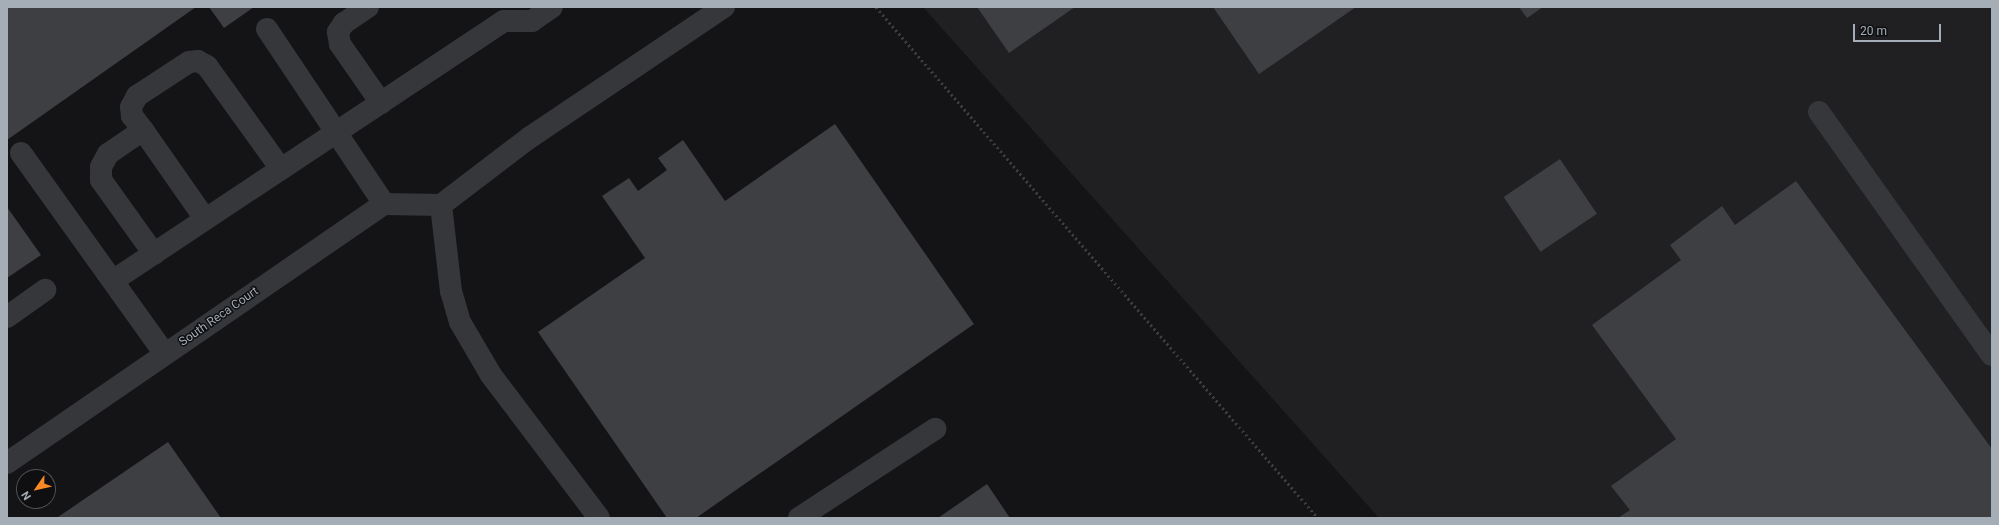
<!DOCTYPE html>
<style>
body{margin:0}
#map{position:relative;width:1999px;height:525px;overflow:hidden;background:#141416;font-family:Roboto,sans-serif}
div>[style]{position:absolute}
.built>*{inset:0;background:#202023}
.building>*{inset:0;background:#3e3f43;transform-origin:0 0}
.path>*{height:2.5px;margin-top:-1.25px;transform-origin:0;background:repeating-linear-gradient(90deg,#3b3e42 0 2px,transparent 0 5px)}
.minor>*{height:22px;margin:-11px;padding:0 11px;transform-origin:11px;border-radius:11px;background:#35373b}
span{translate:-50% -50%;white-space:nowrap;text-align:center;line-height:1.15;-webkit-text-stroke:3px #0f0f11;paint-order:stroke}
.street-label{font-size:12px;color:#a5aeb7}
.frame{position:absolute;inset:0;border:8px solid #a5aeb7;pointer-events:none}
.north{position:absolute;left:16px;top:469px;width:40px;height:40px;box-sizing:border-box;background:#0f0f11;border:1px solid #4b4f53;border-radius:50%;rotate:236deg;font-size:11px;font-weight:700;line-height:16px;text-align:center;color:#a5aeb7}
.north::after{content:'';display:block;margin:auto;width:14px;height:18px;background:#fb8a26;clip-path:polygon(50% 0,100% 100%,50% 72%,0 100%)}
.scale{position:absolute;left:1853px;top:24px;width:88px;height:18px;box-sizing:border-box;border:2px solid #a5aeb7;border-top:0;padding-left:5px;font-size:12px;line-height:14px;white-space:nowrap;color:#a5aeb7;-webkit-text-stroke:3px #0f0f11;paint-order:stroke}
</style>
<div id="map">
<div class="built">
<i style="clip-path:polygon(923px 7px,1992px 7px,1992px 518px,1379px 518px)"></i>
</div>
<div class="building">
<i style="clip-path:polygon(7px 7px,196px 7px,7px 140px)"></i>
<i style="clip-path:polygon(209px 7px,254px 7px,224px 28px)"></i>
<i style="clip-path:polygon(977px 7px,1075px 7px,1009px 53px)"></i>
<i style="clip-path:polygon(1213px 7px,1356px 7px,1259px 74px)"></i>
<i style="clip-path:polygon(1519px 7px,1543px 7px,1527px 18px)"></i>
<i style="clip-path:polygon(835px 124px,974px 324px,696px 518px,667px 518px,538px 332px,645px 258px,602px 196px,629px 178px,638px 191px,667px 170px,658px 158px,683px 140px,725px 201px)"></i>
<i style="left:1560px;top:159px;width:66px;height:68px;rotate:56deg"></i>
<i style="clip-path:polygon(1796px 181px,1992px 449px,1992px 518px,1618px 518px,1630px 510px,1611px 486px,1676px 439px,1592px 325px,1681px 260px,1670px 245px,1722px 206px,1735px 225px)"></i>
<i style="clip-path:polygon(7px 207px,41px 255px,7px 278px)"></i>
<i style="clip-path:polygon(168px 442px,221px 518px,59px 518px,58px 517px)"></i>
<i style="clip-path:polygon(987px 484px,1010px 518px,938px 518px)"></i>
</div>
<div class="path">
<i style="left:876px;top:7px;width:676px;rotate:49.14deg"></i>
</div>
<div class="minor">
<i style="left:368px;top:7px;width:29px;rotate:146deg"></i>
<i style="left:344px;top:23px;width:11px;rotate:124deg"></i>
<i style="left:338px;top:32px;width:12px;rotate:81deg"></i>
<i style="left:340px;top:44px;width:72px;rotate:55.2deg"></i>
<i style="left:267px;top:29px;width:211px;rotate:56.2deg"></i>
<i style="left:1819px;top:112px;width:298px;rotate:54.6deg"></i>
<i style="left:143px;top:130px;width:108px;rotate:55.1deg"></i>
<i style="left:21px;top:153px;width:247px;rotate:54.4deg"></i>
<i style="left:441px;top:205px;width:87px;rotate:83.4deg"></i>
<i style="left:451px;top:291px;width:32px;rotate:74deg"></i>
<i style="left:460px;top:322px;width:61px;rotate:59.7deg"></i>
<i style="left:491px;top:375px;width:179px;rotate:52.9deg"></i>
<i style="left:441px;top:205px;width:111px;rotate:-37.3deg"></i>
<i style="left:529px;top:138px;width:235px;rotate:-33.9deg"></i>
<i style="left:154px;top:254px;width:91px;rotate:-125.6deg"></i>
<i style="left:101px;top:180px;width:13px;rotate:-90deg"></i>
<i style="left:101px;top:167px;width:15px;rotate:-62deg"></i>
<i style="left:108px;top:154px;width:42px;rotate:-34.4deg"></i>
<i style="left:143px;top:130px;width:18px;rotate:-128deg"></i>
<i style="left:132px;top:116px;width:9px;rotate:-96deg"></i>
<i style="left:131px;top:107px;width:13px;rotate:-61deg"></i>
<i style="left:137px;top:96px;width:62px;rotate:-33.2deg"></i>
<i style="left:189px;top:62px;width:9px;rotate:-6deg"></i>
<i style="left:198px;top:61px;width:10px;rotate:29deg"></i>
<i style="left:207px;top:66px;width:127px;rotate:54.3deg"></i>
<i style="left:114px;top:280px;width:468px;rotate:-33.6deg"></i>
<i style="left:504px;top:21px;width:28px"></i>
<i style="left:532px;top:21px;width:24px;rotate:-35deg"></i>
<i style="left:7px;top:317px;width:47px;rotate:-35.4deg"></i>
<i style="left:7px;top:463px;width:457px;rotate:-34.5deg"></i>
<i style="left:384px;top:204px;width:57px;rotate:1deg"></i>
<i style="left:799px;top:518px;width:163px;rotate:-33.2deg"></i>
</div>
<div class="street-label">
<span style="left:219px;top:317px;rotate:-35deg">South Reca Court</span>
</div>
<div class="frame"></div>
<div class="north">N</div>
<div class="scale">20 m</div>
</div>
